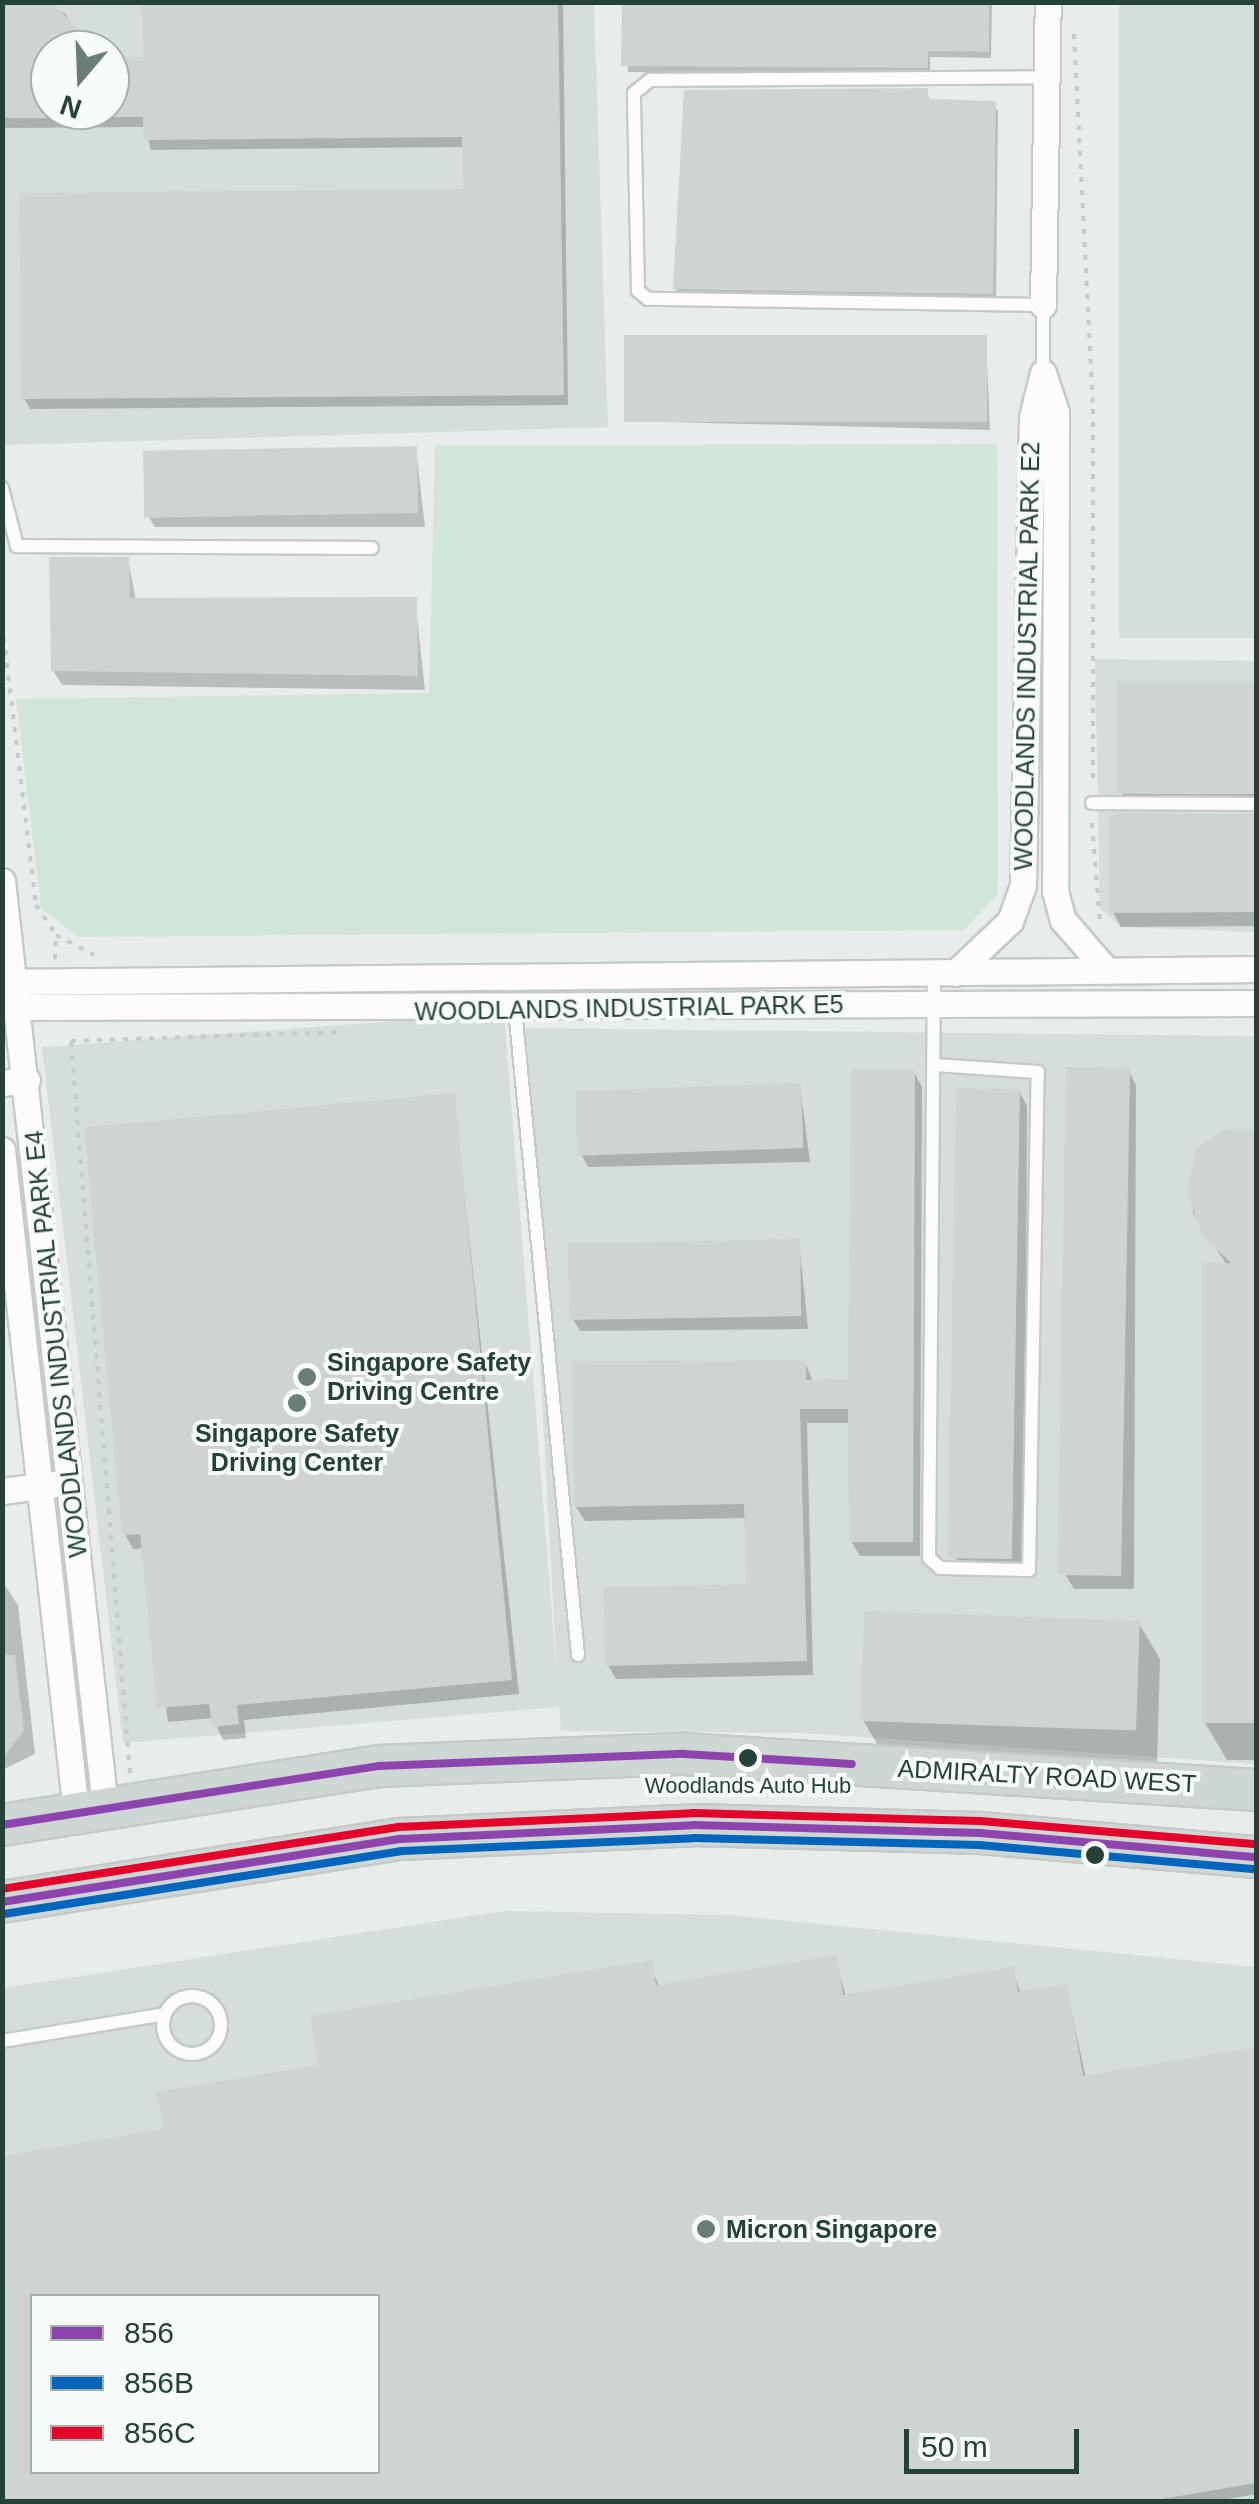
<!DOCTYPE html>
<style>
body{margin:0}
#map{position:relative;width:1259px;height:2504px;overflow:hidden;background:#e8edeb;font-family:Helvetica,sans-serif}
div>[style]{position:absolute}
.built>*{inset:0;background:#d6dedb;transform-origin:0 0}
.green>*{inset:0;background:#d1e6d8}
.shadow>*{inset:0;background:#0003}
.building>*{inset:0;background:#cfd4d2;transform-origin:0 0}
.path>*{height:4px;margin-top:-2px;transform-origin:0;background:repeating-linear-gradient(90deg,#c3ccca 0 5px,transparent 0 13px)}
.roads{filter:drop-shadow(2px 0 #c5cac8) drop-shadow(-2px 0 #c5cac8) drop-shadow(0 2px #c5cac8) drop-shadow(0 -2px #c5cac8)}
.lane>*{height:12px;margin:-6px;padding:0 6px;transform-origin:6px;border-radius:6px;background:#fcfcfc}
.lane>.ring{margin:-6px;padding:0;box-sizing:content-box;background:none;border:12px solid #fcfcfc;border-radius:50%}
.street>*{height:25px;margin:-12.5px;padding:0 12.5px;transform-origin:12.5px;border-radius:12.5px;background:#fcfcfc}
.primary>*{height:40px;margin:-20px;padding:0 20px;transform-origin:20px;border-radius:20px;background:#cfd7d5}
.bus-1>*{height:8px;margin:-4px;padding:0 4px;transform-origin:4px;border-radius:4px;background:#8e44ad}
.bus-2>*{height:8px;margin:-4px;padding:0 4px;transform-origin:4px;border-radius:4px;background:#0065bd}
.bus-3>*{height:8px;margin:-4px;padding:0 4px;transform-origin:4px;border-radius:4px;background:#e4002b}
.dots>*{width:28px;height:28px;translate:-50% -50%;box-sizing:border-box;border:5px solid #f7fbf9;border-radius:50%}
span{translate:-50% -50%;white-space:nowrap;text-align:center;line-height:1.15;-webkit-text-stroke:8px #f7fbf9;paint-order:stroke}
.bus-label{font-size:22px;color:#24423a}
.street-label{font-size:25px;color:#24423a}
.poi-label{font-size:25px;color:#24423a;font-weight:700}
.left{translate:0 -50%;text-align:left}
.frame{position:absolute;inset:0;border:5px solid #24423a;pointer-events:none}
.legend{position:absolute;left:30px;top:2294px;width:350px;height:180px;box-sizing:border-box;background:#f7fbf9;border:2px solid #a3b1ad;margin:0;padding:12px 18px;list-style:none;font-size:30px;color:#24423a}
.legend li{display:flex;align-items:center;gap:20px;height:50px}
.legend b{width:50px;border:2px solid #a3b1ad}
.north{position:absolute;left:30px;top:30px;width:100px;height:100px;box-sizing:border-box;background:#f7fbf9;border:2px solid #a3b1ad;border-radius:50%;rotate:199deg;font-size:28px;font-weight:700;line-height:40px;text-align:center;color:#24423a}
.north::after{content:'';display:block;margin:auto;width:35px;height:45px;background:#697e78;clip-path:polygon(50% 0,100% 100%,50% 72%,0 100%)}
.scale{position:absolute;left:904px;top:2429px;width:175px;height:45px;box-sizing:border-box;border:5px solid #24423a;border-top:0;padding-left:12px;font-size:30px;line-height:35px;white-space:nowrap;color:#24423a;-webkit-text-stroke:8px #f7fbf9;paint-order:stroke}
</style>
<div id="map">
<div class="built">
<i style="clip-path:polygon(evenodd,2px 3px,594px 3px,608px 427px,3px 445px,2px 3px,50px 50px,110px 50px,110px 110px,50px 110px,50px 50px)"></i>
<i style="left:1119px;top:3px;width:137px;height:635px"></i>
<i style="clip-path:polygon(1095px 659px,1256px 661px,1256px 932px,1120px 927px,1100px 908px)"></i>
<i style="clip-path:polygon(504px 1013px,557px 1677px,522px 1028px,1256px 1036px,1256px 1764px,804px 1733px,561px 1731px,559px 1707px,123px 1743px,42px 1047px)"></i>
<i style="clip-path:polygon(evenodd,504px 1911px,730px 1915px,1256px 1967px,1256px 2501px,3px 2502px,3px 1988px,504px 1911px,32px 2296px,378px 2296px,378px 2472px,32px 2472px,32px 2296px)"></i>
</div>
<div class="green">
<i style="clip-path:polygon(997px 444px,998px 894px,964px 930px,78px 937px,41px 908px,16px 699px,429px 693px,435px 445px)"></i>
</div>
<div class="shadow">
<i style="clip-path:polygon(39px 2px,66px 14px,82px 50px,50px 50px,50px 110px,110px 110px,110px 60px,145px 60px,144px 2px,563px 2px,568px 405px,30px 409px,24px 398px,466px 191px,465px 147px,151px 150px,145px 127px,2px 128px,2px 12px)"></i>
<i style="clip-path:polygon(624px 2px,992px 2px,991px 58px,930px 57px,930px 74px,628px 72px)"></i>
<i style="clip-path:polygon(926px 90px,930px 101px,998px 110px,996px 300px,679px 295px,676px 289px)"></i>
<i style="clip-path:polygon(986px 340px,990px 430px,626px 421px)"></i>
<i style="clip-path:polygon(416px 449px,425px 527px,155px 527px,146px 513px)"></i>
<i style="clip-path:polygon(128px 559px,136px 601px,415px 600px,425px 690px,62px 685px,53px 670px)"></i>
<i style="clip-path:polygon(1256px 684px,1256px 808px,1129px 807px,1121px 792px,1120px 685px)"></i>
<i style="clip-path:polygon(1256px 816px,1256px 926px,1121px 927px,1113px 912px,1112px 820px)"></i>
<i style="clip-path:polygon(1128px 1070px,1136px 1085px,1134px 1589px,1074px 1589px,1065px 1574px)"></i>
<i style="clip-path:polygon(914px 1072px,922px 1087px,920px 1556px,860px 1556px,851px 1541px,851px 1423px,807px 1423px,813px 1675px,616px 1679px,608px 1665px,748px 1586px,747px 1518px,585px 1521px,576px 1507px,805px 1362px,813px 1382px,851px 1382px)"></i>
<i style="clip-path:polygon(800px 1086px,810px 1162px,588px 1167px,580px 1152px)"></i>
<i style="clip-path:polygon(1019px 1091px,1027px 1106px,1025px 1574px,964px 1572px,956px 1558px)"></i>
<i style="clip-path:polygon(454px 1096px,519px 1694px,244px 1720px,246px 1738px,223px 1740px,213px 1718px,168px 1722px,144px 1548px,133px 1549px,125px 1534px)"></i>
<i style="clip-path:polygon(1226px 1131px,1256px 1131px,1256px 1760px,1227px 1760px,1205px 1723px,1227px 1265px,1193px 1213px,1199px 1150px)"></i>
<i style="clip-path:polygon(799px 1241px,808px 1329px,580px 1331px,571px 1316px)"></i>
<i style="clip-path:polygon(2px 1581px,18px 1605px,35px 1754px,2px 1770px)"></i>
<i style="clip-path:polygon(1138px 1622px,1160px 1659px,1157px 1766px,885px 1758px,863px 1720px)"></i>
<i style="clip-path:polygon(evenodd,835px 1958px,846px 1997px,1012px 1969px,1021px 1994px,1066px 1987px,1086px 2078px,1256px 2050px,1256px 2494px,1212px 2502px,2px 2502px,2px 2192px,321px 2067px,650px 1963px,659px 1987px,835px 1958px,32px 2296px,378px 2296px,378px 2472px,32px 2472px,32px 2296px)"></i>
</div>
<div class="building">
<i style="clip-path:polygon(142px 2px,558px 2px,564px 395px,21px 399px,19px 193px,463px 189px,462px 137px,143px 140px,143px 117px,110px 117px,110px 57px,143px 57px)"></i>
<i style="clip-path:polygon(622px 2px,989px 2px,989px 52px,928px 51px,928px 68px,621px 66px)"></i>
<i style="clip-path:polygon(2px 4px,54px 4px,86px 38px,86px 50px,50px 50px,50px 118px,2px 118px)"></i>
<i style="clip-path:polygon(928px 88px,928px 99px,996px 101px,993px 294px,673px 289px,684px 90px)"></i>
<i style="left:624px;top:335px;width:363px;height:87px"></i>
<i style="left:417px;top:446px;width:67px;height:274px;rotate:89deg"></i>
<i style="clip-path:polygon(49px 557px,129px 557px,130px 598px,417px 597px,418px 676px,51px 671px)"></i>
<i style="left:1256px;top:681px;width:113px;height:139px;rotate:90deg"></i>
<i style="clip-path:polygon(1118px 813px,1256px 814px,1256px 912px,1110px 913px,1109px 817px)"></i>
<i style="left:1066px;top:1067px;width:64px;height:508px;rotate:1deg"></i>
<i style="clip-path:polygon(851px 1069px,915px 1070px,913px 1542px,849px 1542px,848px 1409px,800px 1409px,807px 1661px,605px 1666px,603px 1587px,746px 1584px,744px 1504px,574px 1507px,572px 1361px,806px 1360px,806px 1380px,848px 1379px)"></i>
<i style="left:801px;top:1083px;width:65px;height:226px;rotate:88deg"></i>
<i style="left:956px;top:1088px;width:64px;height:470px;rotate:1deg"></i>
<i style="clip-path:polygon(455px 1093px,512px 1680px,237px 1705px,239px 1724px,212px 1727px,209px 1704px,157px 1708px,140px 1534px,122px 1535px,84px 1127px)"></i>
<i style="clip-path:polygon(1225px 1129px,1256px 1129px,1256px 1723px,1202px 1723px,1202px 1263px,1231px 1263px,1202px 1235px,1187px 1192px,1196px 1149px)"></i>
<i style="left:800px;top:1239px;width:77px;height:232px;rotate:89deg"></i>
<i style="left:864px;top:1611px;width:276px;height:110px;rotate:2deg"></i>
<i style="clip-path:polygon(2px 1655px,15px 1655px,24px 1731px,2px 1759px)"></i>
<i style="clip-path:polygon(evenodd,837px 1955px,843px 1995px,1014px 1967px,1018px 1992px,1067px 1984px,1083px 2076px,1256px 2047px,1256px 2483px,1144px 2502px,2px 2502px,2px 2156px,163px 2129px,157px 2092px,318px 2065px,310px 2016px,652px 1960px,656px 1985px,837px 1955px,32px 2296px,378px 2296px,378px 2472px,32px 2472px,32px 2296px)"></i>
</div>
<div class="path">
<i style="left:1074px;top:34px;width:375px;rotate:87.1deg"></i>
<i style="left:1093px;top:409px;width:374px;rotate:90deg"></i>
<i style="left:2px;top:624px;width:283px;rotate:83.1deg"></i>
<i style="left:36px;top:905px;width:36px;rotate:56deg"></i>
<i style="left:56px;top:935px;width:43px;rotate:27.8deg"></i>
<i style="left:1092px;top:823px;width:99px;rotate:85.4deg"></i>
<i style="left:55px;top:959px;width:24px;rotate:-88deg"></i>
<i style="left:130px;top:1773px;width:734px;rotate:-94.61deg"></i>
<i style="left:71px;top:1041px;width:266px;rotate:-1.9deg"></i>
</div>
<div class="roads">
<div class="lane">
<i style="left:1043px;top:373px;width:68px;rotate:-90deg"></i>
<i style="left:1043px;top:305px;width:395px;rotate:-179.1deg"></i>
<i style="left:648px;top:299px;width:13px;rotate:-141deg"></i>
<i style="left:638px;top:291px;width:198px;rotate:-91.2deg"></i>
<i style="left:634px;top:93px;width:21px;rotate:-39deg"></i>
<i style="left:650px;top:80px;width:397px;rotate:-0.4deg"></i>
<i style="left:2px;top:488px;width:60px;rotate:75.5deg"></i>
<i style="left:17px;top:546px;width:355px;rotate:0.3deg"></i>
<i style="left:1092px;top:803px;width:164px;rotate:0.3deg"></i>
<i style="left:934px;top:973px;width:585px;rotate:90.49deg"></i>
<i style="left:929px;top:1558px;width:15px;rotate:42deg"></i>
<i style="left:940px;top:1568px;width:89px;rotate:1.3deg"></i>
<i style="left:1029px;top:1570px;width:498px;rotate:-89deg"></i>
<i style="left:1038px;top:1072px;width:103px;rotate:-176.1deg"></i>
<i style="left:515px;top:1009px;width:649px;rotate:84.43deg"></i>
<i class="ring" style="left:163px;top:1996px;width:46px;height:46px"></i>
<i style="left:2px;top:2041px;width:165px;rotate:-9.4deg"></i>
</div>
<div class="street">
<i style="left:1043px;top:305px;width:303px;rotate:-89.1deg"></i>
<i style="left:2px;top:881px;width:932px;rotate:83.65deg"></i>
<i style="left:955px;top:973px;width:76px;rotate:-43.4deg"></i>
<i style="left:1010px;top:921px;width:38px;rotate:-70deg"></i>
<i style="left:1023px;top:885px;width:468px;rotate:-88.9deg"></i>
<i style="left:1032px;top:417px;width:45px;rotate:-76deg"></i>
<i style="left:1043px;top:373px;width:41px;rotate:71.6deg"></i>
<i style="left:1056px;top:412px;width:479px;rotate:90.1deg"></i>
<i style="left:1055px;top:891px;width:30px;rotate:75deg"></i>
<i style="left:1063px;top:920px;width:67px;rotate:49.2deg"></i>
<i style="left:2px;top:982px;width:1254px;rotate:-0.59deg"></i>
<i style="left:2px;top:1007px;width:1254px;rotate:-0.18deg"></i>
<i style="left:2px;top:1083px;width:25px;rotate:-7deg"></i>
<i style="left:2px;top:1150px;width:666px;rotate:83.62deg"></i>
<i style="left:2px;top:1491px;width:62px;rotate:-7.5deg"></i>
</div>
<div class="primary">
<i style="left:2px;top:1825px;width:382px;rotate:-8.9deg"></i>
<i style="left:379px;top:1766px;width:305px;rotate:-2.3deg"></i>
<i style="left:684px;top:1754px;width:573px;rotate:3.6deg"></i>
<i style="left:2px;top:1902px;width:404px;rotate:-9deg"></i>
<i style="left:401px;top:1839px;width:293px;rotate:-2.7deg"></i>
<i style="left:694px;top:1825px;width:286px;rotate:1.6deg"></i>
<i style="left:980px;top:1833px;width:277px;rotate:5deg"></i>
</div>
</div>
<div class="bus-1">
<i style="left:2px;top:1825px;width:382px;rotate:-8.9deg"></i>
<i style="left:379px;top:1766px;width:305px;rotate:-2.3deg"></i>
<i style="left:684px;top:1754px;width:168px;rotate:3.4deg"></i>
<i style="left:2px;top:1902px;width:404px;rotate:-9deg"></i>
<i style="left:401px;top:1839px;width:293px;rotate:-2.7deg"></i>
<i style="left:694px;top:1825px;width:286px;rotate:1.6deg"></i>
<i style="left:980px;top:1833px;width:277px;rotate:5deg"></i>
</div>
<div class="bus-2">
<i style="left:4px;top:1914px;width:403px;rotate:-9deg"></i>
<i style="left:402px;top:1851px;width:292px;rotate:-2.5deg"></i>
<i style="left:694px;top:1838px;width:285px;rotate:1.4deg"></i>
<i style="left:979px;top:1845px;width:277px;rotate:5deg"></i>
</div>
<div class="bus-3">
<i style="left:2px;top:1889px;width:402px;rotate:-8.9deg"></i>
<i style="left:399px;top:1827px;width:294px;rotate:-2.7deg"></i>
<i style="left:693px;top:1813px;width:287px;rotate:1.6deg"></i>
<i style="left:980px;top:1821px;width:277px;rotate:4.8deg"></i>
</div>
<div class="dots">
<i style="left:307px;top:1377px;background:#697e78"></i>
<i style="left:297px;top:1403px;background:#697e78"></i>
<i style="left:748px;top:1758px;background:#24423a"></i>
<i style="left:1095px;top:1855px;background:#24423a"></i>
<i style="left:706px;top:2229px;background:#697e78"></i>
</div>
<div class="bus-label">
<span style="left:748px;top:1786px">Woodlands Auto Hub</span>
</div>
<div class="street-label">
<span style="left:1027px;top:656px;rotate:-89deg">WOODLANDS INDUSTRIAL PARK E2</span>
<span style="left:629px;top:1008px;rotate:-1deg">WOODLANDS INDUSTRIAL PARK E5</span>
<span style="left:56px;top:1344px;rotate:-96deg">WOODLANDS INDUSTRIAL PARK E4</span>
<span style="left:1047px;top:1776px;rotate:3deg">ADMIRALTY ROAD WEST</span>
</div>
<div class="poi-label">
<span class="left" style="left:327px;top:1377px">Singapore Safety<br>Driving Centre</span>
<span style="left:297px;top:1448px">Singapore Safety<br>Driving Center</span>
<span class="left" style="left:726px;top:2229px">Micron Singapore</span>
</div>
<div class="frame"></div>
<ul class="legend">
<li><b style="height:12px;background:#8e44ad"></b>856</li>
<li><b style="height:12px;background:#0065bd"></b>856B</li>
<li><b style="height:12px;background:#e4002b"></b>856C</li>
</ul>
<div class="north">N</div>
<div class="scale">50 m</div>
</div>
